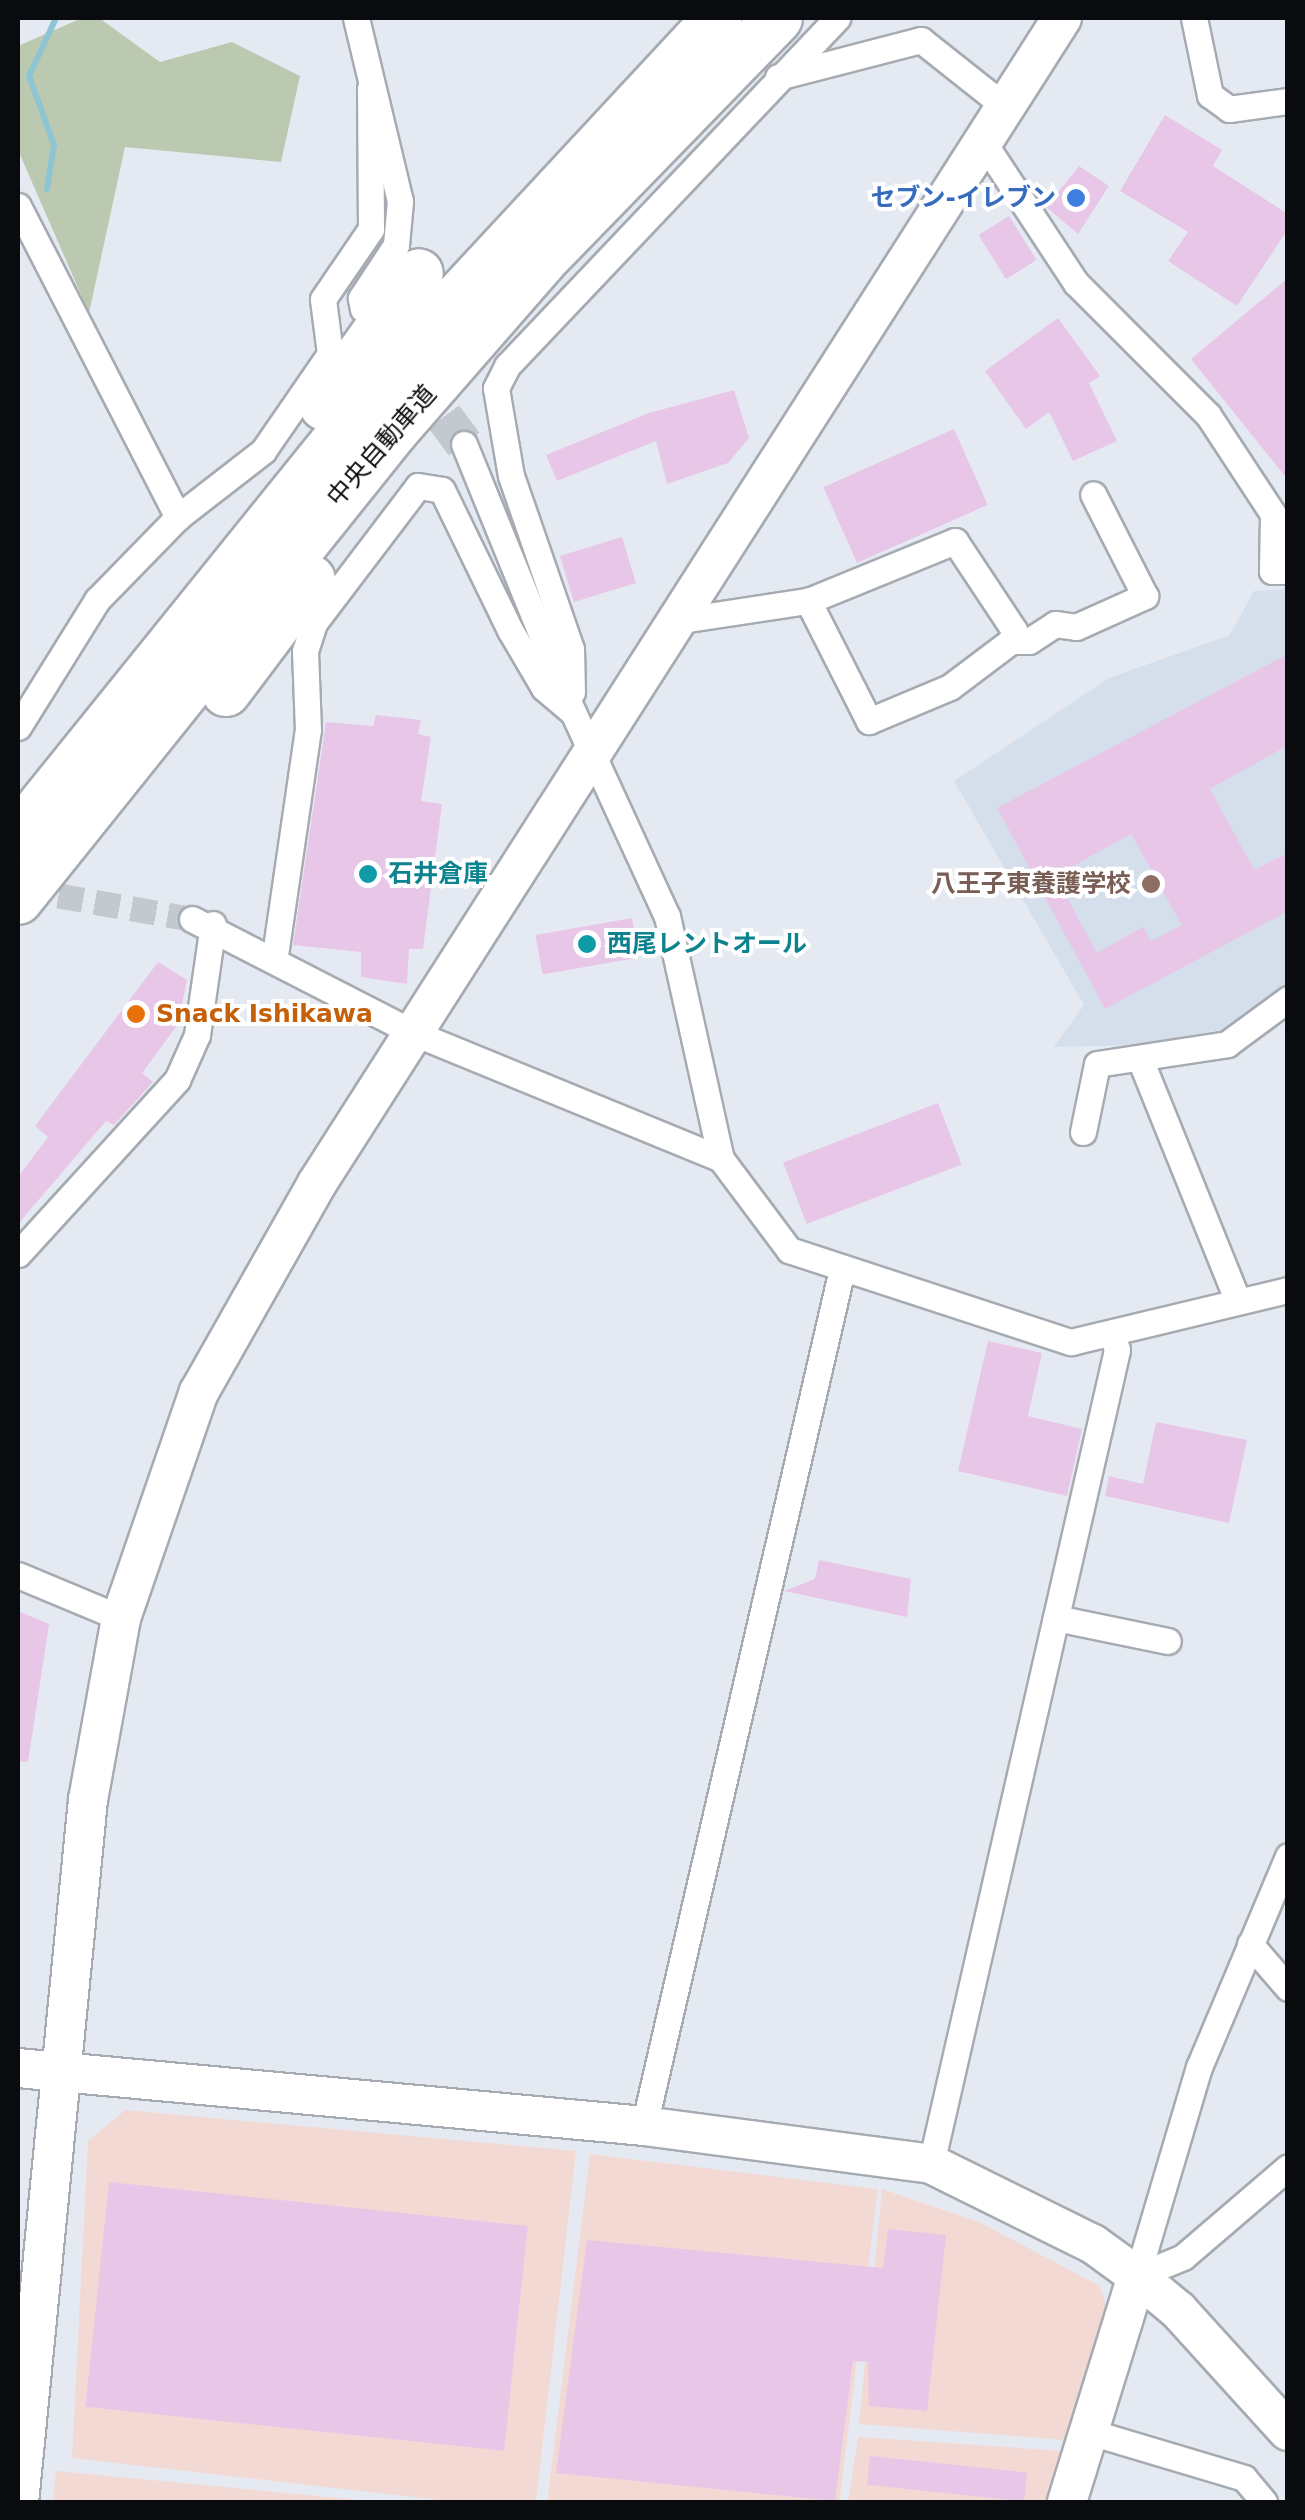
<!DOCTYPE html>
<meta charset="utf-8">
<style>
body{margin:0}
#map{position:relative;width:1305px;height:2520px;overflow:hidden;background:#e5eaf2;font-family:"DejaVu Sans","Noto Sans JP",sans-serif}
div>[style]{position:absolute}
.industrial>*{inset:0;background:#f3d9d4;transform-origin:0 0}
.built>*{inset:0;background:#d5deeb}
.green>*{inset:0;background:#bcc9b1}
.stream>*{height:6px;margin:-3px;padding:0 3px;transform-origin:3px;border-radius:3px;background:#8ec5d2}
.building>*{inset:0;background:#e8c6e8;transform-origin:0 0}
.street-tunnel>*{height:25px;margin-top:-12.5px;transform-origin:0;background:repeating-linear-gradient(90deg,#c4c9d0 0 25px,transparent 0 37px)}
.secondary-tunnel>*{height:38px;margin-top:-19px;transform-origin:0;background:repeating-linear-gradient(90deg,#c4c9d0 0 38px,transparent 0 57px)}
.roads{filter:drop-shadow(2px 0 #a6abb2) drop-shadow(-2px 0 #a6abb2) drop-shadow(0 2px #a6abb2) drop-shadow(0 -2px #a6abb2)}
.street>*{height:25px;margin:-12.5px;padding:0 12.5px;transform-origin:12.5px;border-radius:12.5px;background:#fff}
.secondary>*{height:38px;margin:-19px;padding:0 19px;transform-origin:19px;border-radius:19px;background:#fff}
.highway>*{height:48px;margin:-24px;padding:0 24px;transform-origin:24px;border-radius:24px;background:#fff}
.dots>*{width:28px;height:28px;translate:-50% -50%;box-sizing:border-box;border:5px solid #fff;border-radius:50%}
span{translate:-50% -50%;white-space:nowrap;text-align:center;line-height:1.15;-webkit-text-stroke:8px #fff;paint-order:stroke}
.shop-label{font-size:25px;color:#366cbe;font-weight:700}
.right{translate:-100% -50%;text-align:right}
.street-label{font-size:25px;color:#0a0b0e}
.culture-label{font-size:25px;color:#0d838f;font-weight:700}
.left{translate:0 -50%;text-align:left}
.education-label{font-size:25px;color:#785e54;font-weight:700}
.food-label{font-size:25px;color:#c56008;font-weight:700}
.frame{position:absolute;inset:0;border:20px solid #0a0b0e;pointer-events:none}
</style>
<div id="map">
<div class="industrial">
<i style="clip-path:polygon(125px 2110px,576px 2151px,536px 2502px,457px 2502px,72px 2458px,88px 2141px)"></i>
<i style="left:590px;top:2154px;width:290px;height:351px;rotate:7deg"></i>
<i style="clip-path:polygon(882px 2189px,979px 2222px,1100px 2286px,1107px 2309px,1065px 2440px,859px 2424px)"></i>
<i style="clip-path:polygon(858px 2437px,1064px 2451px,1047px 2502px,848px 2502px)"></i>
<i style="clip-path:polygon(56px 2471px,381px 2502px,53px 2502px)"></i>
</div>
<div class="built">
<i style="clip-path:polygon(1287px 589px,1287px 988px,1227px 1029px,1141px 1045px,1054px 1047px,1084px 1005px,954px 781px,1109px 678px,1230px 635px,1254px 591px)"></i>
</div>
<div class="green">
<i style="clip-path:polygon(82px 18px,99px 18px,160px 62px,232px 42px,300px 76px,281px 162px,125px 147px,89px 313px,18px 150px,18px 46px)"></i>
</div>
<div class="stream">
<i style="left:47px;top:189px;width:45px;rotate:-81deg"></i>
<i style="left:54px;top:145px;width:73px;rotate:-109.9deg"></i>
<i style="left:29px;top:76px;width:64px;rotate:-65deg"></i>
</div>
<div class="building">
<i style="clip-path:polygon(1165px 115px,1222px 150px,1213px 166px,1288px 214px,1288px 229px,1237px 306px,1168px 261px,1188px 232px,1120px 191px)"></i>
<i style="clip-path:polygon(1079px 166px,1109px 186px,1078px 234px,1046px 207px)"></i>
<i style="left:1009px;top:216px;width:52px;height:36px;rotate:58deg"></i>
<i style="clip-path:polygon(1288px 278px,1288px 480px,1191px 359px)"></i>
<i style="clip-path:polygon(1058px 318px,1100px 376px,1089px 383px,1117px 441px,1073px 461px,1049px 412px,1026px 429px,985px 371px)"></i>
<i style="clip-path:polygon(734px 390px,749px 438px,728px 463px,667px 484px,656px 441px,557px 481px,546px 455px,649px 413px)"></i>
<i style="left:954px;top:429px;width:83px;height:143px;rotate:66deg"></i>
<i style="left:622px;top:537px;width:48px;height:65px;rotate:73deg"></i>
<i style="clip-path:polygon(evenodd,1288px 654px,1288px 745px,1210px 789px,1254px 870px,1288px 853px,1288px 911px,1105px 1009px,997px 808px,1288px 654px,1131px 834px,1182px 925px,1151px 941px,1143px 927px,1097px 953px,1055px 876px,1131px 834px)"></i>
<i style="clip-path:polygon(376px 715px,421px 720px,418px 734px,431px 737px,421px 801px,442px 804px,423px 949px,409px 949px,407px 984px,361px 977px,361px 952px,293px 945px,326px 722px,373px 726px)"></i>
<i style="left:632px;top:918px;width:40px;height:98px;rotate:80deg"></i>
<i style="clip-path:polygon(158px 962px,187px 980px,178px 1024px,142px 1073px,153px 1082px,114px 1125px,106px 1121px,18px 1224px,18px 1177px,48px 1137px,35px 1126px)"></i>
<i style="left:938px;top:1103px;width:66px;height:166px;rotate:69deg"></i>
<i style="clip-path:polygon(988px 1341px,1042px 1353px,1028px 1416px,1082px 1429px,1067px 1496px,958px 1471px)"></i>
<i style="clip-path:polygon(1156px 1422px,1247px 1440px,1229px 1523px,1105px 1496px,1109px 1476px,1143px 1484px)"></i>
<i style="clip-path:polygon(819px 1560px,911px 1579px,907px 1617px,784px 1591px,815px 1579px)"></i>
<i style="clip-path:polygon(18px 1611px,49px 1624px,28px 1762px,18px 1761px)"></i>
<i style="left:109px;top:2182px;width:421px;height:226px;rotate:6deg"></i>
<i style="clip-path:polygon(888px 2229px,946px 2235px,927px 2411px,869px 2406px,868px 2362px,853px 2361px,835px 2501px,556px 2473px,587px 2240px,883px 2268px)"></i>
<i style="left:870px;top:2456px;width:158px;height:29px;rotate:6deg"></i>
</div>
<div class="street-tunnel">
<i style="left:22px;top:889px;width:173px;rotate:10deg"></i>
</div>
<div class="secondary-tunnel">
<i style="left:410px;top:371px;width:91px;rotate:53.5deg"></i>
</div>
<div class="roads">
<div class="street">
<i style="left:356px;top:18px;width:188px;rotate:76.5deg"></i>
<i style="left:400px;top:201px;width:44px;rotate:95.2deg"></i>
<i style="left:396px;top:245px;width:64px;rotate:123.4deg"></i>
<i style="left:361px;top:298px;width:11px;rotate:80deg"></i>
<i style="left:1194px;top:18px;width:79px;rotate:78.3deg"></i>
<i style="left:1210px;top:95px;width:24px;rotate:36deg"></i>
<i style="left:1229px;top:109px;width:60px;rotate:-7.7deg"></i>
<i style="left:778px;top:77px;width:148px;rotate:-14.5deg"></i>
<i style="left:921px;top:40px;width:105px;rotate:38.4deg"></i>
<i style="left:982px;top:140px;width:171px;rotate:56.7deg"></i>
<i style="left:1076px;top:283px;width:187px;rotate:45deg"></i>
<i style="left:1208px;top:415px;width:118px;rotate:56.7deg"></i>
<i style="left:1273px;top:514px;width:57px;rotate:91deg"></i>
<i style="left:1272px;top:571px;width:16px"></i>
<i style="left:18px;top:206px;width:350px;rotate:62.8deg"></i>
<i style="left:464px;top:444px;width:289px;rotate:67.9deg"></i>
<i style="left:573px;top:712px;width:225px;rotate:65.3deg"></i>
<i style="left:667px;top:916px;width:249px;rotate:77.5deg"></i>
<i style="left:721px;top:1159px;width:114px;rotate:53.2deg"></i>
<i style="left:789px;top:1250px;width:297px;rotate:18.1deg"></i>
<i style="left:1071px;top:1342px;width:223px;rotate:-13.5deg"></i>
<i style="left:675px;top:621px;width:134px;rotate:-8.6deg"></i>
<i style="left:808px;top:601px;width:159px;rotate:-22.2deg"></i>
<i style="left:955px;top:541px;width:107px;rotate:56.5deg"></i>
<i style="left:1014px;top:630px;width:11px;rotate:105deg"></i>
<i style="left:1011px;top:641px;width:76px;rotate:143deg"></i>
<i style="left:950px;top:687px;width:88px;rotate:157.2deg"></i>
<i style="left:869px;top:721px;width:135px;rotate:-116.9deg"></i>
<i style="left:1011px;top:641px;width:18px"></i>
<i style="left:1029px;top:641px;width:31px;rotate:-33deg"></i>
<i style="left:1055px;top:624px;width:21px;rotate:8deg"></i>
<i style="left:1076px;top:627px;width:76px;rotate:-24.2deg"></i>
<i style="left:1145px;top:596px;width:114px;rotate:-117deg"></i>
<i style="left:572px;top:692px;width:43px;rotate:-91.3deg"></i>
<i style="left:571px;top:649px;width:183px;rotate:-109.1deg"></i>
<i style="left:511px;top:476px;width:89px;rotate:-99.7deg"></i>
<i style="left:496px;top:388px;width:25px;rotate:-63deg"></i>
<i style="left:507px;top:366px;width:480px;rotate:-46.5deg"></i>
<i style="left:18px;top:727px;width:150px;rotate:-58.1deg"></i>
<i style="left:97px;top:600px;width:116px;rotate:-45.7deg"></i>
<i style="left:178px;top:517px;width:108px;rotate:-37.8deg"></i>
<i style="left:263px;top:451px;width:118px;rotate:-55.4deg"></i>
<i style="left:330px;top:354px;width:55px;rotate:-97.3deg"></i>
<i style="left:323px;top:299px;width:85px;rotate:-55.6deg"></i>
<i style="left:371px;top:229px;width:141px;rotate:-90.4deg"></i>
<i style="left:192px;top:919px;width:250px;rotate:27.2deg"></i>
<i style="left:414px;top:1033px;width:332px;rotate:22.3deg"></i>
<i style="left:275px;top:955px;width:227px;rotate:-81.7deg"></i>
<i style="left:308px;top:730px;width:79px;rotate:-92.2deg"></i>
<i style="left:305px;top:651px;width:29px;rotate:-72deg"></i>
<i style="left:314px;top:623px;width:172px;rotate:-52.8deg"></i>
<i style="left:418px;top:486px;width:24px;rotate:9deg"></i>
<i style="left:442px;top:490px;width:156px;rotate:64.1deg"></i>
<i style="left:510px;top:630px;width:67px;rotate:59.6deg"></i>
<i style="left:544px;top:688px;width:34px;rotate:40deg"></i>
<i style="left:1140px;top:1059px;width:261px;rotate:68deg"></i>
<i style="left:1083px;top:1132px;width:69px;rotate:-78.4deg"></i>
<i style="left:1097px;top:1064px;width:132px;rotate:-8.7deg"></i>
<i style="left:1227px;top:1044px;width:76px;rotate:-36.4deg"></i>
<i style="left:18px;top:1254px;width:236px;rotate:-47.6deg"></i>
<i style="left:177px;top:1080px;width:49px;rotate:-66deg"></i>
<i style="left:197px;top:1035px;width:112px;rotate:-81.8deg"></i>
<i style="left:18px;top:1575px;width:112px;rotate:22.7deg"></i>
<i style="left:1056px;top:1618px;width:114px;rotate:11.6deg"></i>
<i style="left:1250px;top:1944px;width:58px;rotate:49.2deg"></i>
<i style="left:644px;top:2126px;width:880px;rotate:-76.99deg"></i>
<i style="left:931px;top:2164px;width:835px;rotate:-77.13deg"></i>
<i style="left:1117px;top:1350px;width:15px;rotate:-106deg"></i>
<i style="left:1137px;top:2276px;width:218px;rotate:-73.5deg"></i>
<i style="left:1199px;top:2067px;width:229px;rotate:-67.1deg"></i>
<i style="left:1137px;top:2276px;width:50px;rotate:-22.4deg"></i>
<i style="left:1183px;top:2257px;width:138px;rotate:-40.6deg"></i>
<i style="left:1090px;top:2432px;width:161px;rotate:16.6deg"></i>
<i style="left:1244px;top:2478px;width:31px;rotate:50deg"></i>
</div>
<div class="secondary">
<i style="left:18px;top:2068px;width:629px;rotate:5.29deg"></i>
<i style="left:644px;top:2126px;width:290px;rotate:7.5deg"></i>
<i style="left:931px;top:2164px;width:181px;rotate:26.3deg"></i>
<i style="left:1093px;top:2244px;width:54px;rotate:36deg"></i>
<i style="left:1137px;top:2276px;width:55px;rotate:39.8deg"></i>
<i style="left:1179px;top:2311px;width:162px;rotate:47.8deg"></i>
<i style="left:19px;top:2502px;width:705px;rotate:-84.39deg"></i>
<i style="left:88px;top:1800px;width:185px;rotate:-79.7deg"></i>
<i style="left:121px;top:1618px;width:239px;rotate:-71deg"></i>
<i style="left:199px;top:1392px;width:238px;rotate:-60.5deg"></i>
<i style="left:316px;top:1185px;width:1385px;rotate:-57.41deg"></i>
<i style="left:1067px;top:2502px;width:237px;rotate:-72.8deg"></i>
</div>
<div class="highway">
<i style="left:324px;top:406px;width:163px;rotate:-54.5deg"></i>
<i style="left:226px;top:692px;width:141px;rotate:-53deg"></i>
<i style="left:18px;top:835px;width:624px;rotate:-51.11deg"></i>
<i style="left:410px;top:349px;width:452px;rotate:-47.1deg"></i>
<i style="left:18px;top:900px;width:601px;rotate:-51.28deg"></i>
<i style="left:394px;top:431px;width:227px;rotate:-48.9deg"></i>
<i style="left:543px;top:260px;width:337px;rotate:-45.8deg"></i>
</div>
</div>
<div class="dots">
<i style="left:1076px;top:198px;background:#3f7fe0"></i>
<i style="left:368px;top:874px;background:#0f9aa8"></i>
<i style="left:1151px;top:884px;background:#8d6e63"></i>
<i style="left:587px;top:944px;background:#0f9aa8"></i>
<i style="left:136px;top:1014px;background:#e8710a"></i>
</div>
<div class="shop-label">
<span class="right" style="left:1056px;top:198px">セブン-イレブン</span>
</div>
<div class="street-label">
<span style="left:382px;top:446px;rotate:-49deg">中央自動車道</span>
</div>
<div class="culture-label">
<span class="left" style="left:388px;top:874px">石井倉庫</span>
<span class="left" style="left:607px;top:944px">西尾レントオール</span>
</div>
<div class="education-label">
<span class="right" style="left:1131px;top:884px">八王子東養護学校</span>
</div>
<div class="food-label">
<span class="left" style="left:156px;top:1014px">Snack Ishikawa</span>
</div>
<div class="frame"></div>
</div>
